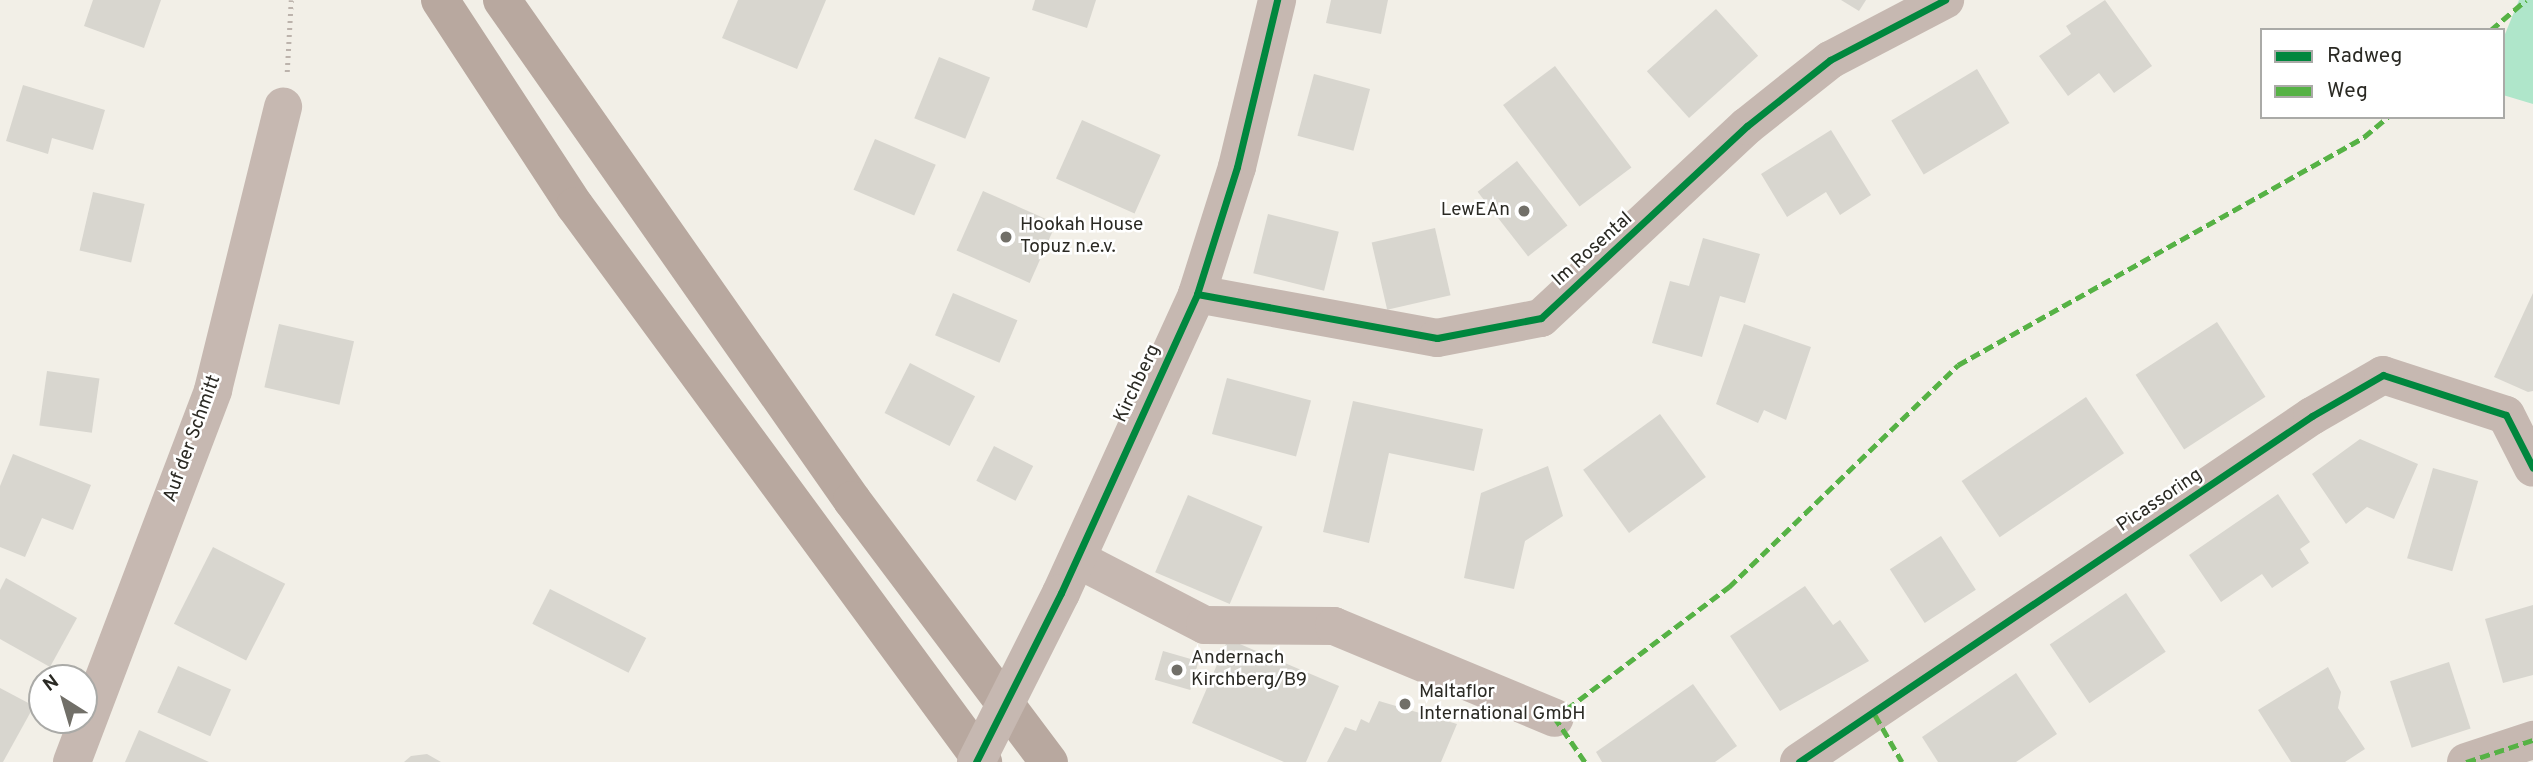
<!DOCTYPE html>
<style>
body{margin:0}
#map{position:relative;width:2533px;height:762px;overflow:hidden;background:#f2efe7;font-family:Overpass,sans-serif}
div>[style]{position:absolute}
.green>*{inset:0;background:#afe6ca}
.building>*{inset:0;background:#d8d6cf;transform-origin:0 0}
.path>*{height:4.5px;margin-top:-2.25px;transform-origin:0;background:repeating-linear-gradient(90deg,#bcb3ac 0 2px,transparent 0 7px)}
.minor>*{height:38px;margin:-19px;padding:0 19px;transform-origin:19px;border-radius:19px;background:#c6b8b1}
.highway>*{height:38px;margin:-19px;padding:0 19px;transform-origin:19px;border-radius:19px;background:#b8a89f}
.minor-bridge>*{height:38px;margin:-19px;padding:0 19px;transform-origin:19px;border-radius:19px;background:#c6b8b1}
.quiet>*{height:5px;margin-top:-2.5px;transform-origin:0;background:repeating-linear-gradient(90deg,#56b245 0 10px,transparent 0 15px)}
.cycleway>*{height:7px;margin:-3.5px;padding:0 3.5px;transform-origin:3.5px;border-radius:3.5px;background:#00873e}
.dots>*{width:19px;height:19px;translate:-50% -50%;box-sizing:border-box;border:4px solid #fff;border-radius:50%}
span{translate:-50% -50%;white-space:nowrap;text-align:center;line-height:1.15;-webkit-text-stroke:5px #fff;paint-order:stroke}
.poi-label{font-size:19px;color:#2b2a24}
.right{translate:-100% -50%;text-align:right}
.left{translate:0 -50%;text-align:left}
.street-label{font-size:19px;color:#2b2a24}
.legend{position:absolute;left:2260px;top:28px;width:245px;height:91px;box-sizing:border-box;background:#fff;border:2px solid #aaaaa7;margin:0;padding:9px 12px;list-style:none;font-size:21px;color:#2b2a24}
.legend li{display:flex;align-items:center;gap:14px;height:35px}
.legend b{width:35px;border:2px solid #aaaaa7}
.north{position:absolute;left:28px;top:664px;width:70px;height:70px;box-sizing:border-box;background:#fff;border:2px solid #aaaaa7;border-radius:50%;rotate:323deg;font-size:19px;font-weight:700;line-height:28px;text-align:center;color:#2b2a24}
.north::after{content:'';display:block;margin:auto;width:24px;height:32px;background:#716f68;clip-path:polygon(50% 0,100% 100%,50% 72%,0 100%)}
</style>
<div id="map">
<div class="green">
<i style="clip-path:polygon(2519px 0,2533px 0,2533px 104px,2503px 95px,2503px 39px)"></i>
</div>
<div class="building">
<i style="clip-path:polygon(93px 0,161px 0,144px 48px,84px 26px)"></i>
<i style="clip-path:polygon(738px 0,826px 0,797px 69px,722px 38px)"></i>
<i style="clip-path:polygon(1035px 0,1096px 0,1087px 28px,1032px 10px)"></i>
<i style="clip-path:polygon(1331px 0,1388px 0,1381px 34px,1326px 23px)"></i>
<i style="clip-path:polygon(1841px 0,1866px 0,1859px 11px)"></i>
<i style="clip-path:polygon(2105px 0,2152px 66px,2114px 93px,2099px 73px,2068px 96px,2039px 56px,2071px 34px,2066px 26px)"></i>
<i style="left:1716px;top:9px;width:63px;height:93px;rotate:48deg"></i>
<i style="left:939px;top:57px;width:55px;height:66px;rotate:22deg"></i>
<i style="left:1555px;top:66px;width:127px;height:65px;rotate:53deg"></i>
<i style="left:1977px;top:69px;width:63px;height:100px;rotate:59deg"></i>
<i style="left:1314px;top:74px;width:58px;height:64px;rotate:15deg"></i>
<i style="clip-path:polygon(23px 85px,105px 110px,93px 150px,52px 138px,48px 154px,6px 141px)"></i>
<i style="left:1082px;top:120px;width:86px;height:64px;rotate:24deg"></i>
<i style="clip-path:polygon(1831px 130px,1871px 195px,1840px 215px,1826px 192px,1787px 217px,1761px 174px)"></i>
<i style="left:875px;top:139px;width:66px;height:55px;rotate:23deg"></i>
<i style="left:1517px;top:161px;width:82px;height:50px;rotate:52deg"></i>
<i style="left:983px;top:191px;width:80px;height:65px;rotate:24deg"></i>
<i style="left:93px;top:192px;width:53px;height:60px;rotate:13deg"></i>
<i style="left:1268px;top:214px;width:73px;height:61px;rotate:14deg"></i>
<i style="left:1435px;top:228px;width:69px;height:65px;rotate:77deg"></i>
<i style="clip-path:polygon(1703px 238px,1760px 254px,1745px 303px,1720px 296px,1702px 357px,1652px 343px,1670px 281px,1689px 286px)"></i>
<i style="left:953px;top:293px;width:70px;height:46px;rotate:23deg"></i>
<i style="clip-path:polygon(2533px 293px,2533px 391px,2528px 392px,2494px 377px)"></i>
<i style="left:2217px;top:322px;width:89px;height:97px;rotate:57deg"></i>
<i style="left:279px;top:324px;width:77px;height:65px;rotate:13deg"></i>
<i style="clip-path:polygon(1744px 324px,1811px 347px,1786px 420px,1764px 410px,1758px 423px,1716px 404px)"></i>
<i style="left:910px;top:363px;width:73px;height:56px;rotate:27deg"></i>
<i style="left:47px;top:371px;width:53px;height:55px;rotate:8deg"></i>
<i style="left:1227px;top:378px;width:87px;height:58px;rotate:15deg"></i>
<i style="left:2086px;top:397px;width:68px;height:150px;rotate:56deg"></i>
<i style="clip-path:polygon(1353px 401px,1483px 429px,1474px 471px,1389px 453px,1369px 543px,1323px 532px)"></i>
<i style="left:1660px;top:414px;width:78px;height:95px;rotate:54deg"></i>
<i style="clip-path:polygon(2360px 439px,2418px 464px,2394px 519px,2367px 507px,2346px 524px,2312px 474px)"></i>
<i style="left:994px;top:446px;width:44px;height:39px;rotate:27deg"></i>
<i style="clip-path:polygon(13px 454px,91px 485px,73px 530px,42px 518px,25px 557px,0 547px,0 486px)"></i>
<i style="clip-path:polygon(1548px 466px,1563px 516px,1525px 541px,1514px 589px,1464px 578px,1481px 493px)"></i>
<i style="left:2433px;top:468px;width:47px;height:94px;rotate:16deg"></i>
<i style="clip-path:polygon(2278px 494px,2310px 542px,2300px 549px,2309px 563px,2272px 588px,2262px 574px,2221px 602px,2189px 555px)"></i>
<i style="left:1188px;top:495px;width:81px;height:84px;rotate:23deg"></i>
<i style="left:1941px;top:536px;width:64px;height:61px;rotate:57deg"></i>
<i style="left:213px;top:547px;width:81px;height:86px;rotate:27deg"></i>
<i style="clip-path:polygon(6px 578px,77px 618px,50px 667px,0 639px,0 590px)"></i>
<i style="clip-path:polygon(1805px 586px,1833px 625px,1840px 620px,1869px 661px,1780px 711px,1730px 636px)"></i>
<i style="left:550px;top:589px;width:108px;height:39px;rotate:27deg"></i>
<i style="left:2126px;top:593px;width:71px;height:92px;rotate:56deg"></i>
<i style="clip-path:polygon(2533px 605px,2533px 675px,2503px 683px,2485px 619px)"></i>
<i style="clip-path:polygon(1228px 639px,1339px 686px,1306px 762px,1284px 762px,1192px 723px)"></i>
<i style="left:1163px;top:651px;width:37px;height:30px;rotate:16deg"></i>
<i style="left:2449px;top:662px;width:70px;height:62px;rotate:72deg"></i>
<i style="left:178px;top:666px;width:58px;height:51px;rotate:24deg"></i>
<i style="clip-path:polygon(2328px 667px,2341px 692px,2338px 708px,2365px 749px,2345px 762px,2291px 762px,2258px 710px)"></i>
<i style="clip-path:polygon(2016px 673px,2057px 734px,2016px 762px,1938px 762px,1922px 737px)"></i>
<i style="clip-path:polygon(1693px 684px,1737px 746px,1715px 762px,1602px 762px,1596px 752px)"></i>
<i style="clip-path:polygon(0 688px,34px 706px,3px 762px,0 762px)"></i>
<i style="clip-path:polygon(1379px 701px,1457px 724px,1441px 762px,1327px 762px,1345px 727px,1356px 731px,1361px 719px,1369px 723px)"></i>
<i style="clip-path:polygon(139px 730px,209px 762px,125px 762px)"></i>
<i style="clip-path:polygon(427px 754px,441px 762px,404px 762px,411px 756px)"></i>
</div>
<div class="path">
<i style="left:287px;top:72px;width:72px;rotate:-86.8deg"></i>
</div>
<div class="minor">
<i style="left:1197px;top:294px;width:244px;rotate:10.4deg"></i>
<i style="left:1437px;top:338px;width:106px;rotate:-10.9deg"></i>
<i style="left:1541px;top:318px;width:282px;rotate:-43deg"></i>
<i style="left:1747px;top:126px;width:106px;rotate:-38.5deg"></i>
<i style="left:1830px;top:60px;width:130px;rotate:-27.6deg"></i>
<i style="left:1077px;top:559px;width:144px;rotate:27.3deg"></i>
<i style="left:1205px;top:625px;width:129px;rotate:0.4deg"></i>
<i style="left:1334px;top:626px;width:239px;rotate:22.6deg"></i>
<i style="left:1061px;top:593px;width:328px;rotate:-65.5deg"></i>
<i style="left:1197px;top:294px;width:133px;rotate:-72.5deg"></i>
<i style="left:1237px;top:167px;width:172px;rotate:-76.5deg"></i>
<i style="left:72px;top:762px;width:398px;rotate:-69.2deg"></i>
<i style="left:213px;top:390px;width:292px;rotate:-76.1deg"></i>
<i style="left:1799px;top:762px;width:619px;rotate:-34deg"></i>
<i style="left:2312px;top:416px;width:82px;rotate:-30deg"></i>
<i style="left:2383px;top:375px;width:129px;rotate:18deg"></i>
<i style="left:2506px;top:415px;width:59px;rotate:63deg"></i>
<i style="left:2466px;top:762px;width:71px;rotate:-18.2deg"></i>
</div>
<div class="highway">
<i style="left:440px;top:0;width:246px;rotate:56.8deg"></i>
<i style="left:575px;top:206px;width:690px;rotate:53.73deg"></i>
<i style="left:502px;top:0;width:610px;rotate:55.01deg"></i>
<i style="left:852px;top:500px;width:328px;rotate:53.1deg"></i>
</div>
<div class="minor-bridge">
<i style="left:976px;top:762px;width:189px;rotate:-63.3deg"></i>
</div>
<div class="quiet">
<i style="left:2491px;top:30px;width:46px;rotate:-40.6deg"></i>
<i style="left:1875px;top:715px;width:54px;rotate:60.1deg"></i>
<i style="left:1585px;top:762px;width:53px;rotate:-124.3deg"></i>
<i style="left:1555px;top:718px;width:218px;rotate:-37deg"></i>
<i style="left:1729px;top:587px;width:319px;rotate:-44.1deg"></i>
<i style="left:1958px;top:365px;width:466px;rotate:-29.3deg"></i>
<i style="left:2364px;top:137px;width:31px;rotate:-40deg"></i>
<i style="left:2466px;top:762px;width:71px;rotate:-18.2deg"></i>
</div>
<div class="cycleway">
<i style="left:1197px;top:294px;width:244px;rotate:10.4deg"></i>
<i style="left:1437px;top:338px;width:106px;rotate:-10.9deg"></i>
<i style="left:1541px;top:318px;width:282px;rotate:-43deg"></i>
<i style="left:1747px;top:126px;width:106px;rotate:-38.5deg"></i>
<i style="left:1830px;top:60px;width:130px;rotate:-27.6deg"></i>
<i style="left:976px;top:762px;width:189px;rotate:-63.3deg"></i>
<i style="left:1061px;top:593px;width:328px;rotate:-65.5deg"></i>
<i style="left:1197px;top:294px;width:133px;rotate:-72.5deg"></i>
<i style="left:1237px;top:167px;width:172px;rotate:-76.5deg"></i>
<i style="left:1799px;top:762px;width:619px;rotate:-34deg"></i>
<i style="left:2312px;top:416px;width:82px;rotate:-30deg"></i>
<i style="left:2383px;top:375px;width:129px;rotate:18deg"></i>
<i style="left:2506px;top:415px;width:59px;rotate:63deg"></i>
</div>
<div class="dots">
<i style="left:1524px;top:211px;background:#716f68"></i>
<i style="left:1006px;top:237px;background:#716f68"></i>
<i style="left:1177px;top:670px;background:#716f68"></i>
<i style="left:1405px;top:704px;background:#716f68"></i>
</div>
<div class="poi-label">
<span class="right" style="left:1510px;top:211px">LewEAn</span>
<span class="left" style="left:1020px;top:237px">Hookah House<br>Topuz n.e.v.</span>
<span class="left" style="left:1191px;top:670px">Andernach<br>Kirchberg/B9</span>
<span class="left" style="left:1419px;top:704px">Maltaflor<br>International GmbH</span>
</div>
<div class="street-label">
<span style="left:1593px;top:250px;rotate:-42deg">Im Rosental</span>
<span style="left:1138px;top:384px;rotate:-65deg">Kirchberg</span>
<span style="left:193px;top:439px;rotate:-70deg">Auf der Schmitt</span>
<span style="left:2160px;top:501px;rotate:-34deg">Picassoring</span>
</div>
<ul class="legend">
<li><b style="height:9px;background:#00873e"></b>Radweg</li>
<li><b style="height:9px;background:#56b245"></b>Weg</li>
</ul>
<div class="north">N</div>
</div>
